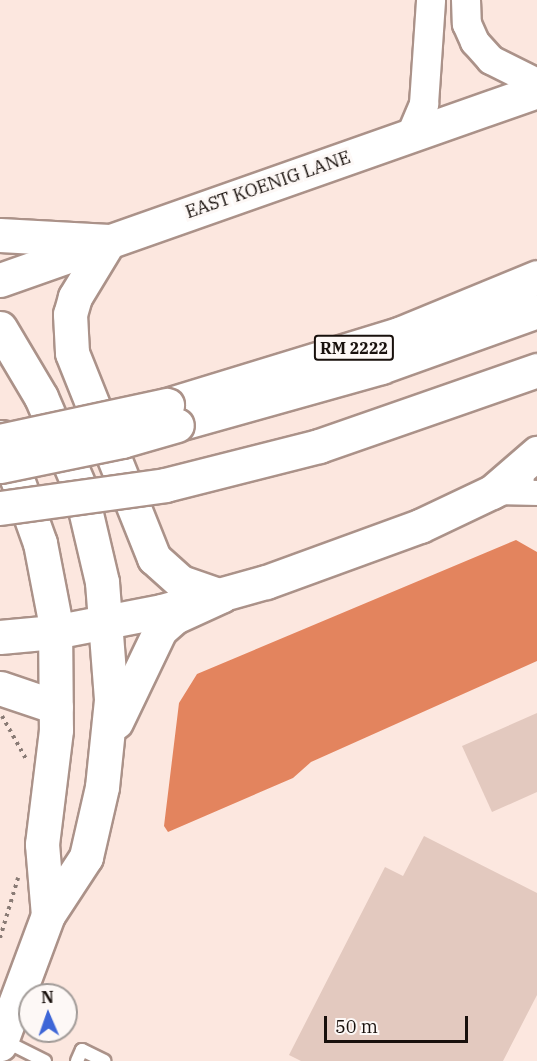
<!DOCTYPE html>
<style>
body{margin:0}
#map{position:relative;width:537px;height:1061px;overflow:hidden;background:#fce7df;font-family:"IBM Plex Serif",serif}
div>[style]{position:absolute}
.water>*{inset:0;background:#e3845e}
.building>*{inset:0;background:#e3c9bf}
.path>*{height:4px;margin-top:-2px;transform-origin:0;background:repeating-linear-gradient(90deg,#897b75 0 3px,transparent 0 7.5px)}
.roads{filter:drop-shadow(2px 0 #ab9289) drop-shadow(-2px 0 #ab9289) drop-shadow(0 2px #ab9289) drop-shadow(0 -2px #ab9289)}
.service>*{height:12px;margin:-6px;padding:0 6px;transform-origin:6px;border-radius:6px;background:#fff}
.minor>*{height:24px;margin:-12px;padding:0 12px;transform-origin:12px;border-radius:12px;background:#fff}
.tertiary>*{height:28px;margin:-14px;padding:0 14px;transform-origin:14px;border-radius:14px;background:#fff}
.secondary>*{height:33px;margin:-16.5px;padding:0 16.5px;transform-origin:16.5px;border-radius:16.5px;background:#fff}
.primary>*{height:33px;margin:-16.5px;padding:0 16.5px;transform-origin:16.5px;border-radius:16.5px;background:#fff}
.motorway>*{height:33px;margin:-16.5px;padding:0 16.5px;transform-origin:16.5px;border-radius:16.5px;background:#fff}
.bridges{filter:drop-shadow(2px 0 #ab9289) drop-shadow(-2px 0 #ab9289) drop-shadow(0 2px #ab9289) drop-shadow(0 -2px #ab9289)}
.motorway-bridge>*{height:33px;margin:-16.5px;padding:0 16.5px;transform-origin:16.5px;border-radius:16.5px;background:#fff}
span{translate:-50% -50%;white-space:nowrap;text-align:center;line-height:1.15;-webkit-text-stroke:6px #fdf8f6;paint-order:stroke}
.shield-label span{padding:2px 4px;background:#fdf8f6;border:2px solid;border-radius:4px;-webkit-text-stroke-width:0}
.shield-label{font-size:16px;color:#18100c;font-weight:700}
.street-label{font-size:18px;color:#18100c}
.north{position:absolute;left:18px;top:983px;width:60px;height:60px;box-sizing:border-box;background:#fdf8f6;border:2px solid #a19b98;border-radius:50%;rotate:358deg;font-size:16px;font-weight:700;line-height:24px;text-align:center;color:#18100c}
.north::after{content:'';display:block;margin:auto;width:21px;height:27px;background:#3e66d7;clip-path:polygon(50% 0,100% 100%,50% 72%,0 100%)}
.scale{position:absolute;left:324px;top:1016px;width:144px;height:27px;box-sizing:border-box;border:3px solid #18100c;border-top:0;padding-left:8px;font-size:18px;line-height:21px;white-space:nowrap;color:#18100c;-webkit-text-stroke:4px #fdf8f6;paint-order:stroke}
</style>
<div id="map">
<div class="water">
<i style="clip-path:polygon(516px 540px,537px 552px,537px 661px,311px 762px,293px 778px,168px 832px,164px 826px,179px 703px,197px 674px)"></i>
</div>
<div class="building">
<i style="clip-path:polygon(537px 713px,537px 792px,492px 812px,462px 746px)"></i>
<i style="clip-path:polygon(424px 836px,537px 893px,537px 995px,503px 1061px,301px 1061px,289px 1055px,385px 867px,403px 876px)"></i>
</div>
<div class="path">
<i style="left:2px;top:716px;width:49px;rotate:60.8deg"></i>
<i style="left:0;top:938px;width:63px;rotate:-73.3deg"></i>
</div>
<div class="roads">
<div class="service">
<i style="left:3px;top:1040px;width:47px;rotate:26.6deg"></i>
<i style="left:77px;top:1061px;width:12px;rotate:-66deg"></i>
<i style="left:82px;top:1050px;width:25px;rotate:26deg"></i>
</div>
<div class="minor">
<i style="left:497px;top:492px;width:40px;rotate:1.4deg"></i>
</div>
<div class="tertiary">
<i style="left:466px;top:0;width:24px;rotate:88deg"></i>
<i style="left:467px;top:24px;width:20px;rotate:66deg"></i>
<i style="left:475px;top:42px;width:24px;rotate:48deg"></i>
<i style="left:491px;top:60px;width:51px;rotate:26.6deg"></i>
<i style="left:411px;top:135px;width:34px;rotate:-67deg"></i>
<i style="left:424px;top:104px;width:104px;rotate:-86.1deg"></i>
</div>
<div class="secondary">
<i style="left:109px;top:241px;width:66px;rotate:121.3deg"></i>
<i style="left:75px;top:297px;width:18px;rotate:106deg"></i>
<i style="left:70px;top:314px;width:39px;rotate:87deg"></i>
<i style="left:72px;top:353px;width:221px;rotate:68.2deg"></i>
<i style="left:154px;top:558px;width:36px;rotate:42deg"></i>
<i style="left:181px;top:582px;width:42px;rotate:19.3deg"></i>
<i style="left:0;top:280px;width:569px;rotate:-19.39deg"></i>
<i style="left:54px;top:632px;width:110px;rotate:-11deg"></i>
<i style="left:162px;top:611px;width:108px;rotate:-15.6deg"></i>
<i style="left:266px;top:582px;width:164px;rotate:-20deg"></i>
<i style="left:420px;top:526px;width:107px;rotate:-25.4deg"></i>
</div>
<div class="primary">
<i style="left:0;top:235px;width:109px;rotate:3.2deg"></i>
<i style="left:0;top:328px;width:80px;rotate:59.3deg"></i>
<i style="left:41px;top:397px;width:99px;rotate:66.8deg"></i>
<i style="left:80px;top:488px;width:97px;rotate:76.8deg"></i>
<i style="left:102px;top:582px;width:118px;rotate:85.6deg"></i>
<i style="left:111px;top:700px;width:87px;rotate:95.9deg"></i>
<i style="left:102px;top:787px;width:72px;rotate:102.9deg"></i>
<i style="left:86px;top:857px;width:69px;rotate:123.2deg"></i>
<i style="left:48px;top:915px;width:138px;rotate:110.4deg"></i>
<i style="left:2px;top:437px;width:113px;rotate:70.3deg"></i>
<i style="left:40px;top:543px;width:79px;rotate:79.1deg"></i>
<i style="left:55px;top:621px;width:109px;rotate:89.5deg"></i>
<i style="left:56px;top:730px;width:115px;rotate:97deg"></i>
<i style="left:42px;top:844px;width:71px;rotate:85.2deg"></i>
<i style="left:0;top:637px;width:54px;rotate:-5.3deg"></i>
<i style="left:0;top:688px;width:59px;rotate:18.7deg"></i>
<i style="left:116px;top:722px;width:102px;rotate:-64.4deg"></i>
<i style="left:160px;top:630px;width:20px;rotate:-41deg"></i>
<i style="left:175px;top:617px;width:51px;rotate:-24.5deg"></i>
</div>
<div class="motorway">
<i style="left:167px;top:405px;width:243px;rotate:-17deg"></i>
<i style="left:399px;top:334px;width:149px;rotate:-22.4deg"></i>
<i style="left:182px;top:423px;width:207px;rotate:-15.7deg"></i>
<i style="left:381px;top:367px;width:166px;rotate:-19.7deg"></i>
<i style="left:492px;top:492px;width:60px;rotate:-40.9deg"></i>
</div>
</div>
<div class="bridges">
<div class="motorway-bridge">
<i style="left:0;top:441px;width:171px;rotate:-12.2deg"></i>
<i style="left:0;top:466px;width:125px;rotate:-11.6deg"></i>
<i style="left:122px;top:441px;width:57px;rotate:-16.2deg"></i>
<i style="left:0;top:508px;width:167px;rotate:-7.9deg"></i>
<i style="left:165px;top:485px;width:159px;rotate:-14.2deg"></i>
<i style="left:319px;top:446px;width:231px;rotate:-19.2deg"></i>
</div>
</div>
<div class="shield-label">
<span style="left:354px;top:348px">RM 2222</span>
</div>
<div class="street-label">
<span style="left:268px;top:185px;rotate:-19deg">EAST KOENIG LANE</span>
</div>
<div class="north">N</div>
<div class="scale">50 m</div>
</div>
